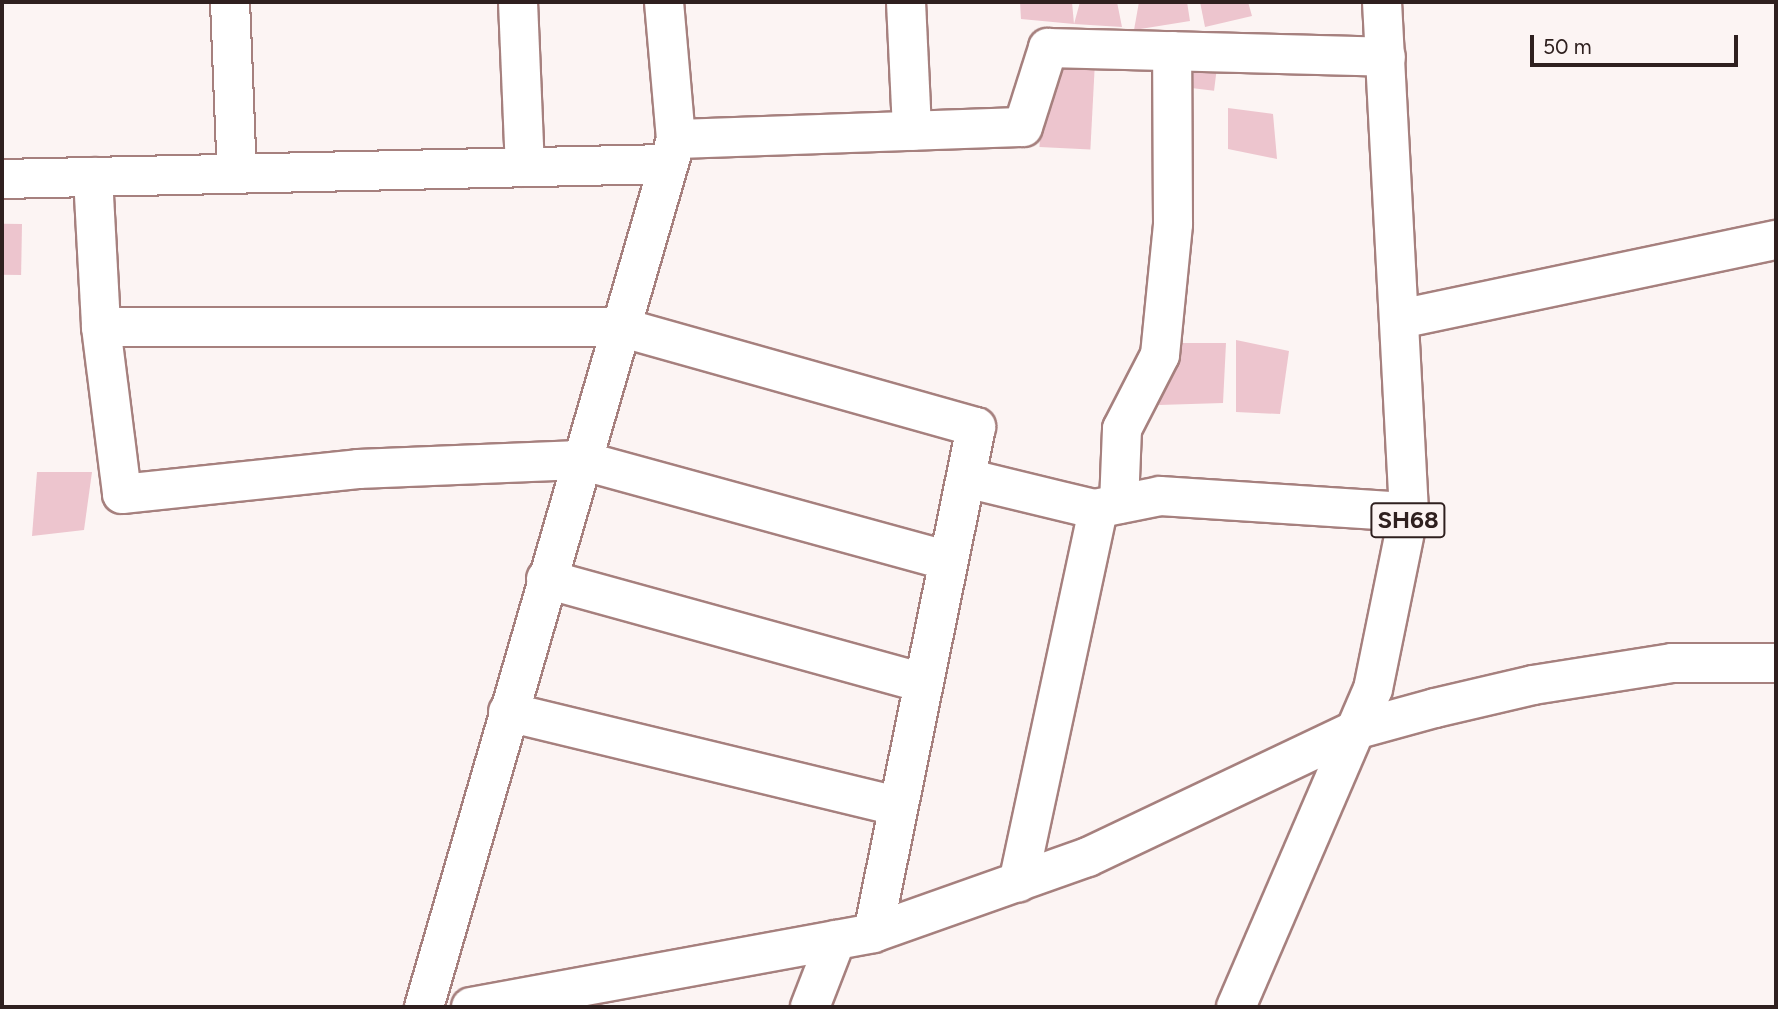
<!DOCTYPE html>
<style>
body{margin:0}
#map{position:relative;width:1778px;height:1009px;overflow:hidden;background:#fcf4f3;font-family:Figtree,sans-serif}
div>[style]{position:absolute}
.building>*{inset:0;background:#edc5ce;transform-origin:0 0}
.roads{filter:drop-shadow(2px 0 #a6807e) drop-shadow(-2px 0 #a6807e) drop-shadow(0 2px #a6807e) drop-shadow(0 -2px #a6807e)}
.minor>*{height:38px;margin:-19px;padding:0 19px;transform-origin:19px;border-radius:19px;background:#fff}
.major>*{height:38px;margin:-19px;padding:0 19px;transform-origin:19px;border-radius:19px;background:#fff}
span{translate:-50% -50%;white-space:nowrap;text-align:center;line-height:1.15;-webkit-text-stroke:5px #fcf4f3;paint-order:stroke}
.shield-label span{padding:2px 5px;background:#fcf4f3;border:2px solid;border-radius:5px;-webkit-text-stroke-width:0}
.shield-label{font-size:24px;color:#2f201f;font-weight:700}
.frame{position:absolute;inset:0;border:4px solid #2f201f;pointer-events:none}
.scale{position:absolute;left:1530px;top:35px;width:208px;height:32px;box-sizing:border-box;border:4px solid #2f201f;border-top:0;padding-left:9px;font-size:21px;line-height:24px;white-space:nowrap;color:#2f201f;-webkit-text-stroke:5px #fcf4f3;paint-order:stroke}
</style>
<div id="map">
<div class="building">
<i style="clip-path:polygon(1020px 2px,1072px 2px,1074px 24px,1080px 2px,1117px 2px,1122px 27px,1074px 24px,1021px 19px)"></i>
<i style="clip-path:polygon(1139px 2px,1187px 2px,1190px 21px,1134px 30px)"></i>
<i style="clip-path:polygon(1200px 2px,1248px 2px,1252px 16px,1205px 27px)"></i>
<i style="left:1044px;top:60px;width:51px;height:87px;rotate:3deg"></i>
<i style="left:1217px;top:67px;width:24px;height:63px;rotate:97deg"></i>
<i style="clip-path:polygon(1228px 108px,1273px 114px,1277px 159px,1228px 149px)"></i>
<i style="left:22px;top:224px;width:51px;height:20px;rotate:91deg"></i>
<i style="clip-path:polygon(1236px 340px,1289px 351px,1280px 414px,1236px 412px)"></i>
<i style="clip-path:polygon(1171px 343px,1226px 343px,1223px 403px,1159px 405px)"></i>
<i style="clip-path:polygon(37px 472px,92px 472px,84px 530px,32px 536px)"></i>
</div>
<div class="roads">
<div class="minor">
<i style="left:230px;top:2px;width:171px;rotate:87.7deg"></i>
<i style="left:518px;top:2px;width:165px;rotate:87.6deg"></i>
<i style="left:664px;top:2px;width:138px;rotate:85deg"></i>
<i style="left:906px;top:2px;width:129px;rotate:87.3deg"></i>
<i style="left:93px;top:177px;width:150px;rotate:86.9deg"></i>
<i style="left:101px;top:327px;width:519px"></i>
<i style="left:620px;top:327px;width:370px;rotate:15.7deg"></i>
<i style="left:976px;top:427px;width:516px;rotate:101.51deg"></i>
<i style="left:2px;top:179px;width:666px;rotate:-1.29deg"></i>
<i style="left:1400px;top:319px;width:384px;rotate:-11.9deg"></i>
<i style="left:101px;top:327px;width:168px;rotate:82.8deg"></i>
<i style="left:122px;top:494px;width:237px;rotate:-6deg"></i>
<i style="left:358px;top:469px;width:222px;rotate:-2.3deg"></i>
<i style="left:580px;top:460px;width:382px;rotate:15.3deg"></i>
<i style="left:966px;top:478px;width:136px;rotate:13.6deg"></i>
<i style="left:1098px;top:510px;width:381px;rotate:102.1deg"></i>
<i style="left:1119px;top:504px;width:75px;rotate:-87.7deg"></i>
<i style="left:1122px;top:429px;width:83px;rotate:-62.8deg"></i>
<i style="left:1160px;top:355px;width:132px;rotate:-84.3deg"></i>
<i style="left:1173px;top:224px;width:173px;rotate:-90.3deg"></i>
<i style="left:1095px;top:509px;width:66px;rotate:-11.3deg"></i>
<i style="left:1160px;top:496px;width:250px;rotate:3.7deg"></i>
<i style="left:546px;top:579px;width:391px;rotate:15.4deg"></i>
<i style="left:508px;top:712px;width:401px;rotate:13.6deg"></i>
<i style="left:424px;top:1007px;width:904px;rotate:-73.81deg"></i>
<i style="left:676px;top:139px;width:347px;rotate:-2deg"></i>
<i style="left:1023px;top:127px;width:83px;rotate:-72.4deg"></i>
<i style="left:1048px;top:48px;width:338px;rotate:1.5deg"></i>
<i style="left:471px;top:1007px;width:409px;rotate:-10.4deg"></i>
<i style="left:873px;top:933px;width:228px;rotate:-19.5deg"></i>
<i style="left:1088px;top:857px;width:296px;rotate:-25.4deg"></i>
<i style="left:1355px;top:730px;width:83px;rotate:-15.4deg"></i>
<i style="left:1435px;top:708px;width:101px;rotate:-13.2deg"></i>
<i style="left:1533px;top:685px;width:141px;rotate:-9deg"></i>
<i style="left:1672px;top:663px;width:104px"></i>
<i style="left:810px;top:1007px;width:72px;rotate:-68.8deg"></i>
</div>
<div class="major">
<i style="left:1236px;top:1007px;width:346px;rotate:-66.7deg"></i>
<i style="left:1373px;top:689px;width:181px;rotate:-78.5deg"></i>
<i style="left:1409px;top:512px;width:511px;rotate:-93.03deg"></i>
</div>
</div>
<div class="shield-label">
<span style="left:1408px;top:520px">SH68</span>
</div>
<div class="frame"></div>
<div class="scale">50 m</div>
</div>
